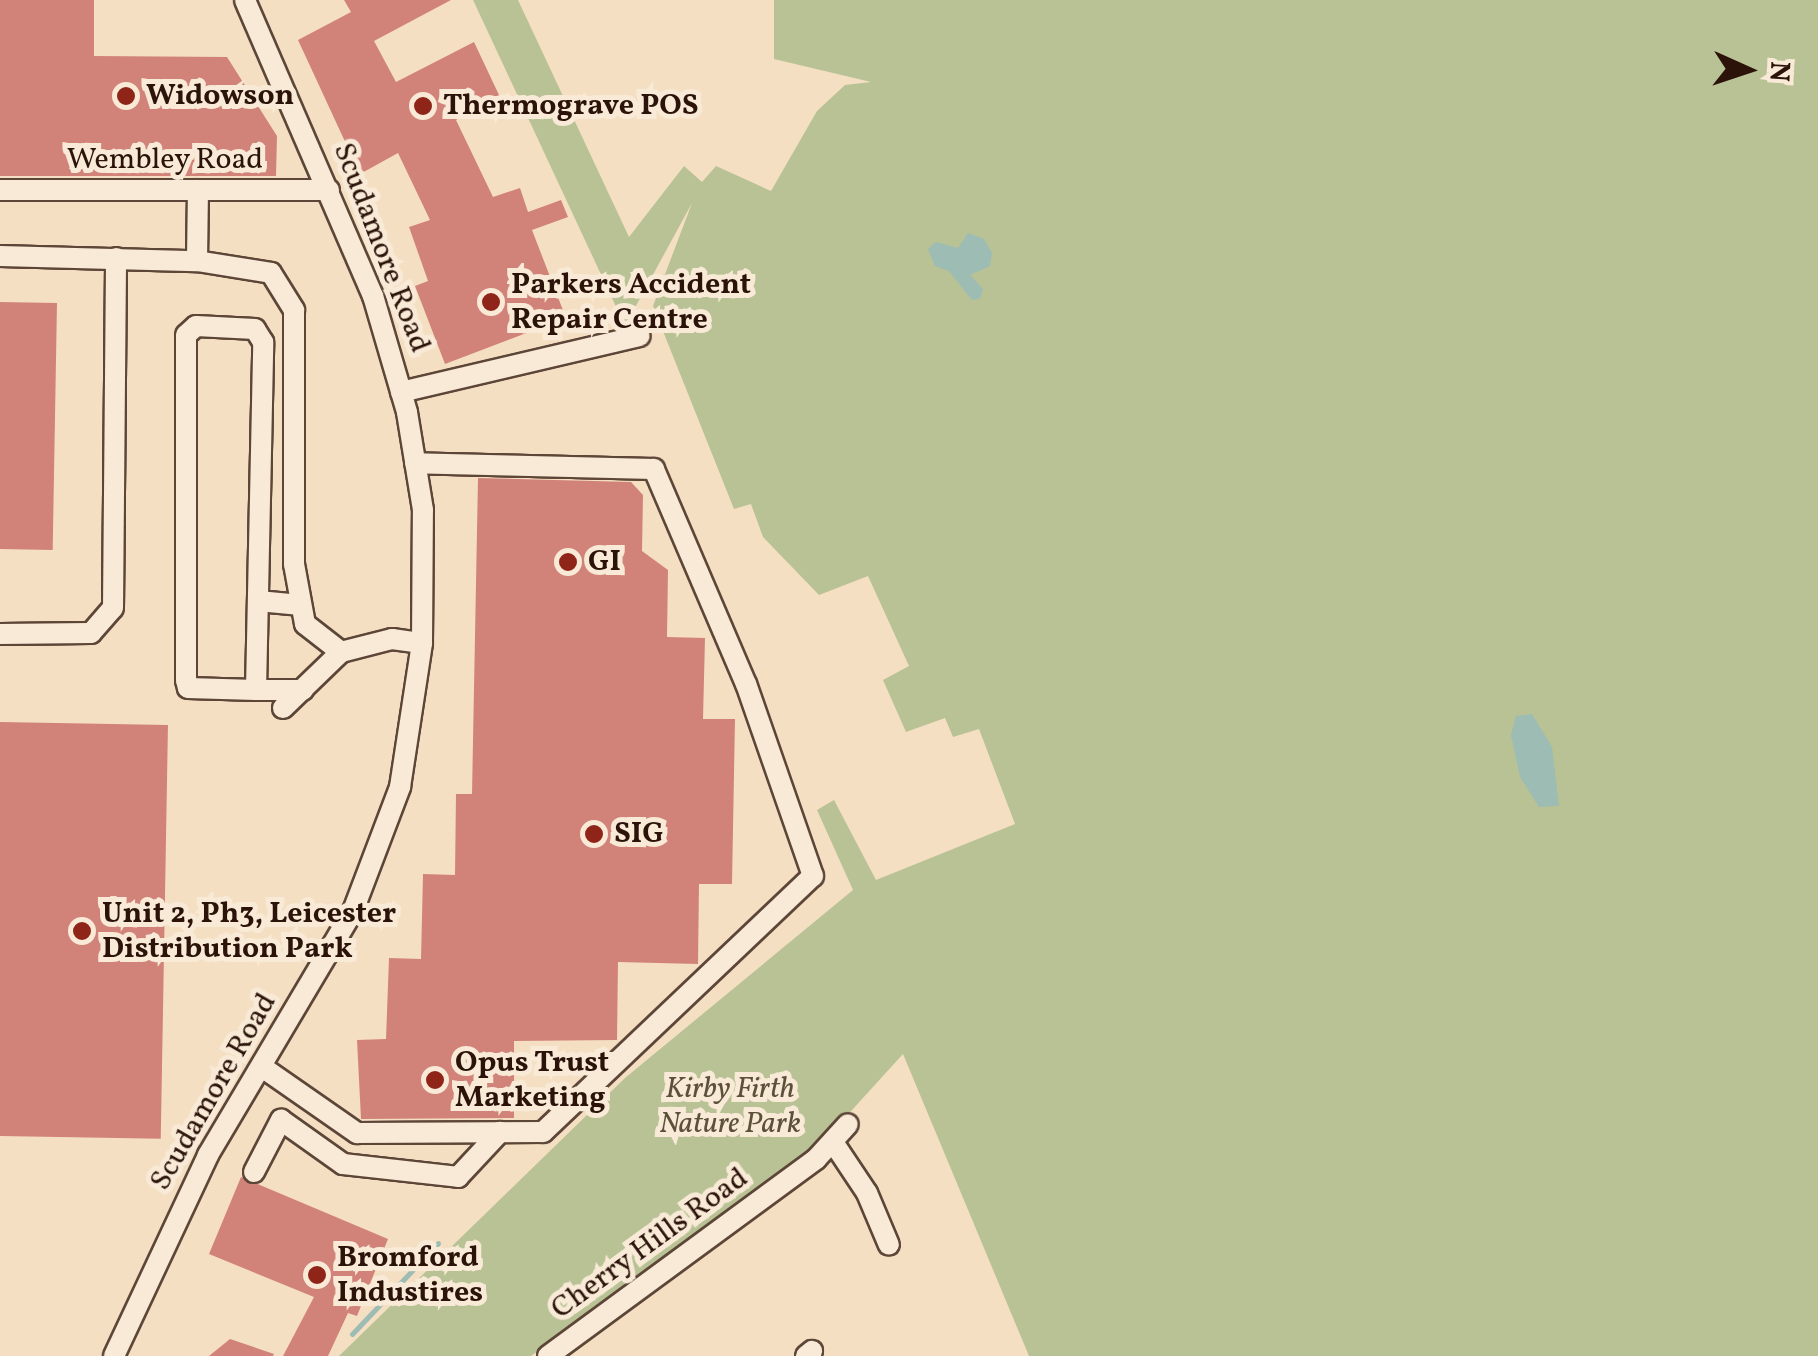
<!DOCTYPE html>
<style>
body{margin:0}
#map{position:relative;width:1818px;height:1356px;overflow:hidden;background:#f4dfc2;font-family:Vollkorn,serif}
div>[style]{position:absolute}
.green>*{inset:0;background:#b9c295}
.water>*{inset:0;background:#9cbcb4}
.stream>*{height:5px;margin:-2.5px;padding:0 2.5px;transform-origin:2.5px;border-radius:2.5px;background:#9cbcb4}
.building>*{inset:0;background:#d28379;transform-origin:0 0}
.roads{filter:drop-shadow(2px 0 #5d4638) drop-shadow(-2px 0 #5d4638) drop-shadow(0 2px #5d4638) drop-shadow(0 -2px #5d4638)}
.minor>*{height:20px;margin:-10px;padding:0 10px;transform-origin:10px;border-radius:10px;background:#f8ead7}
.dots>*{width:28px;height:28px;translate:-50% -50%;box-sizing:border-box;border:5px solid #f8ead7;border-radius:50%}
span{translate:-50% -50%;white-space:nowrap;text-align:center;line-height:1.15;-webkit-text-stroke:10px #f8ead7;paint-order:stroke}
.poi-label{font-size:30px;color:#2b130a;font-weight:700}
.left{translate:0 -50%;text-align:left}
.street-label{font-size:30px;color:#2b130a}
.park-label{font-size:30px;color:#5d503b;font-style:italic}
.north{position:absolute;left:1698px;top:20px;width:100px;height:100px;-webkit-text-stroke:8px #f8ead7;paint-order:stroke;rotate:93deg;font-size:28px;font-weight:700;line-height:40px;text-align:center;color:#2b130a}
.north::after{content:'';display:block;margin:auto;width:35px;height:45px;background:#2b130a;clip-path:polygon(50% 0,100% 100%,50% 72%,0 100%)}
</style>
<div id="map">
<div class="green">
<i style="clip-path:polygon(473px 0,518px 0,629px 237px,684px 166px,702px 182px,716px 166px,771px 191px,817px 111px,845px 85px,871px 82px,774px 59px,774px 0,1818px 0,1818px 1356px,1029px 1356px,903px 1054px,812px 1154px,531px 1356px,339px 1356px,625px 1078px,853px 890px,817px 810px,834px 800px,876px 880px,1015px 824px,979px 729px,953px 737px,945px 718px,906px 732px,883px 680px,909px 666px,868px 576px,819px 595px,763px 537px,751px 504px,734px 509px,653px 306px,692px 203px,625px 326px)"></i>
</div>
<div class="water">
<i style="clip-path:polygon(968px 233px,984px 239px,992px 253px,990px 266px,970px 275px,983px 289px,980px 299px,972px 300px,949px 271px,935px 266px,928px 249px,936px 242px,958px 248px)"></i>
<i style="clip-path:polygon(1532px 714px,1552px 747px,1559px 806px,1539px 807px,1520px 777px,1511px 735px,1516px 716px)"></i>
</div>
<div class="stream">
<i style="left:352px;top:1334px;width:125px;rotate:-46.6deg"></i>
</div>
<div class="building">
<i style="clip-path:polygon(0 0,94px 0,94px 56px,227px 57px,277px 136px,276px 176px,0 176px)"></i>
<i style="clip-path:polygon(344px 0,451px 0,374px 41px,396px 82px,474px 42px,499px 95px,456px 120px,493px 197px,520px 188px,528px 212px,561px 200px,568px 217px,532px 230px,566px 318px,445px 364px,415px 286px,428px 281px,409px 227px,430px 220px,398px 153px,360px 174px,298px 40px,351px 12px)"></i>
<i style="left:0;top:302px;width:57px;height:247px;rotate:1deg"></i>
<i style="clip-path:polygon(478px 478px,631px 482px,643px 495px,642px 551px,668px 570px,667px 637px,705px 638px,703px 719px,735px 719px,732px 884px,699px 884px,698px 964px,618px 962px,617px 1040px,514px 1041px,514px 1118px,361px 1119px,357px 1040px,386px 1039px,389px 958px,421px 959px,423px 874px,455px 875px,456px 794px,472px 794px)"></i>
<i style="left:0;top:722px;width:168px;height:414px;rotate:1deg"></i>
<i style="clip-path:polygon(241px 1177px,388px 1239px,357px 1316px,348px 1313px,328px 1356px,283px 1356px,314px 1297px,209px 1254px)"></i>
<i style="clip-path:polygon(230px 1339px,274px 1354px,273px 1356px,209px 1356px)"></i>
</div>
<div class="roads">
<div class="minor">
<i style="left:0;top:190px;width:329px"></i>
<i style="left:0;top:256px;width:197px;rotate:1.5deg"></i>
<i style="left:197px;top:261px;width:75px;rotate:9.2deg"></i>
<i style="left:271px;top:273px;width:44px;rotate:58.1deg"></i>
<i style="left:294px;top:310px;width:254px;rotate:90deg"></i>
<i style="left:294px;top:564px;width:61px;rotate:79.6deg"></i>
<i style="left:305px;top:624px;width:46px;rotate:37.9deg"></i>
<i style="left:197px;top:261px;width:71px;rotate:-89.2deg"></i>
<i style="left:401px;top:392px;width:245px;rotate:-13.2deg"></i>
<i style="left:258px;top:601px;width:43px;rotate:5.3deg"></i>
<i style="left:0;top:634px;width:91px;rotate:-0.6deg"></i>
<i style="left:91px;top:633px;width:33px;rotate:-49deg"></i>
<i style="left:113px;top:608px;width:350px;rotate:-89.5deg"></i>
<i style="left:256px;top:690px;width:348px;rotate:-88.8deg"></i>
<i style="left:263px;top:342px;width:15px;rotate:-122deg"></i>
<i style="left:255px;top:329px;width:59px;rotate:-177.1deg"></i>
<i style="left:196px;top:326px;width:13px;rotate:138deg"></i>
<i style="left:186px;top:335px;width:345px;rotate:90deg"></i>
<i style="left:186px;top:680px;width:8px;rotate:76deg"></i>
<i style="left:188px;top:688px;width:68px;rotate:1.7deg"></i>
<i style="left:256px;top:690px;width:47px"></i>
<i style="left:283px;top:708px;width:81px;rotate:-44deg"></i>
<i style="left:341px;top:652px;width:53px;rotate:-14.3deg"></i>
<i style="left:392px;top:639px;width:30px;rotate:8deg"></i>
<i style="left:262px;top:1067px;width:116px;rotate:34.8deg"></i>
<i style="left:357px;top:1133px;width:186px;rotate:-0.3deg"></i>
<i style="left:543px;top:1132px;width:372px;rotate:-43.5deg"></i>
<i style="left:813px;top:876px;width:203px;rotate:-109.2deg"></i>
<i style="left:746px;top:684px;width:234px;rotate:-113.2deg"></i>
<i style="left:654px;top:469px;width:239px;rotate:-178.6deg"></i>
<i style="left:833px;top:1142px;width:61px;rotate:56.3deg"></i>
<i style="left:867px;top:1193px;width:56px;rotate:67.1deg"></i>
<i style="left:254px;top:1172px;width:59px;rotate:-62.6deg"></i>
<i style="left:281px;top:1120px;width:76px;rotate:35.4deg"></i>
<i style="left:343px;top:1164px;width:116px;rotate:6.4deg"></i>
<i style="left:458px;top:1177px;width:62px;rotate:-47deg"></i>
<i style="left:114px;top:1356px;width:222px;rotate:-64.9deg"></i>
<i style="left:208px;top:1155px;width:284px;rotate:-59.3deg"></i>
<i style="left:353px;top:911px;width:133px;rotate:-69.2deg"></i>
<i style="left:400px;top:787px;width:146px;rotate:-81.3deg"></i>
<i style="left:422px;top:643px;width:133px;rotate:-89.6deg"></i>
<i style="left:423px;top:510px;width:99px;rotate:-99.3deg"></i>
<i style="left:407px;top:412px;width:121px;rotate:-106.3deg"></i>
<i style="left:373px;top:296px;width:322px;rotate:-113.4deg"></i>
<i style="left:548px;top:1356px;width:333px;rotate:-36.3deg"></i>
<i style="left:816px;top:1159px;width:47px;rotate:-47.6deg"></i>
<i style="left:806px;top:1356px;width:8px;rotate:-40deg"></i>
</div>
</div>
<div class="dots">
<i style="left:126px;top:96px;background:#8f2418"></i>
<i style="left:423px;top:106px;background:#8f2418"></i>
<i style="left:491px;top:302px;background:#8f2418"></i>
<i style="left:568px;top:562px;background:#8f2418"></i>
<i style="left:594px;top:834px;background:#8f2418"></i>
<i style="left:82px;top:931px;background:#8f2418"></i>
<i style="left:435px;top:1080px;background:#8f2418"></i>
<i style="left:317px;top:1275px;background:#8f2418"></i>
</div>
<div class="poi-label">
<span class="left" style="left:146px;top:96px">Widowson</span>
<span class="left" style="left:443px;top:106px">Thermograve POS</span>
<span class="left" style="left:511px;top:302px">Parkers Accident<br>Repair Centre</span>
<span class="left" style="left:588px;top:562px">GI</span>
<span class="left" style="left:614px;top:834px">SIG</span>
<span class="left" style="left:102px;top:931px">Unit 2, Ph3, Leicester<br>Distribution Park</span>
<span class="left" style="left:455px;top:1080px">Opus Trust<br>Marketing</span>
<span class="left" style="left:337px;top:1275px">Bromford<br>Industires</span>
</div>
<div class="street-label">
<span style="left:165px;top:160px">Wembley Road</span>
<span style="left:381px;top:248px;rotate:69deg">Scudamore Road</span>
<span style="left:214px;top:1092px;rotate:-60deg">Scudamore Road</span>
<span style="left:650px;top:1244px;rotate:-36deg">Cherry Hills Road</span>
</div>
<div class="park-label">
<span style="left:730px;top:1106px">Kirby Firth<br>Nature Park</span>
</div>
<div class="north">N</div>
</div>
